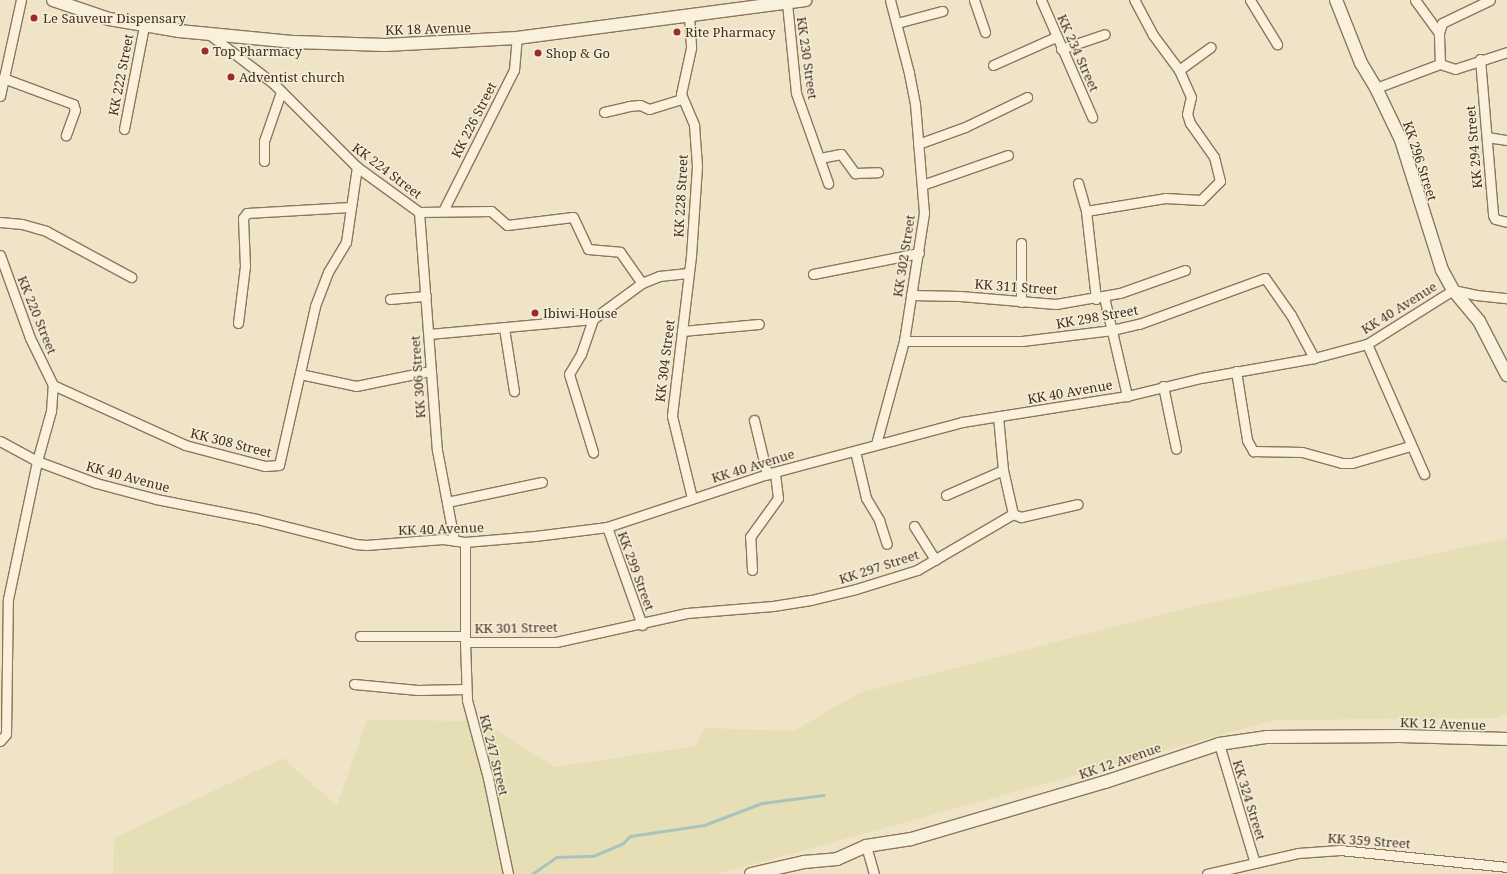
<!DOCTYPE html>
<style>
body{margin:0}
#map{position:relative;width:1507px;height:874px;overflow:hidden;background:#f0e4c8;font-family:"Noto Serif",serif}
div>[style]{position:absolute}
.farmland>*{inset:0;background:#e6deb5}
.stream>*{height:3px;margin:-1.5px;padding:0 1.5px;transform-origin:1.5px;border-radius:1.5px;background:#a9c4bc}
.roads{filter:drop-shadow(1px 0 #8d765c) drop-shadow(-1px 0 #8d765c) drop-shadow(0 1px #8d765c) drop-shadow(0 -1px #8d765c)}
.street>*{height:9px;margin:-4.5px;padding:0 4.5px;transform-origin:4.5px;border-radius:4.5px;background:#faf1dc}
.secondary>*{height:12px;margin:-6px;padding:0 6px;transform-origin:6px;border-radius:6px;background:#faf1dc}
.dots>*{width:11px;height:11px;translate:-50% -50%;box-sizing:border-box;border:2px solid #f7eed8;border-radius:50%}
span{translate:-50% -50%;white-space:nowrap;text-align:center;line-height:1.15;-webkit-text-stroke:3px #f7eed8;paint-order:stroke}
.poi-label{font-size:13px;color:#3d2e20}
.left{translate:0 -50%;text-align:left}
.street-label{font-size:13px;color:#3d2e20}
</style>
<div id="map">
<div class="farmland">
<i style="clip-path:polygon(1507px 538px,1507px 714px,1496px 718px,1275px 720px,718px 874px,113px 874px,114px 838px,283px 758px,337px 806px,367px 720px,481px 721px,555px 767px,696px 746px,705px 728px,794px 731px,859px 693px,1187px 608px)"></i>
</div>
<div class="stream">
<i style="left:532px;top:874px;width:29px;rotate:-35deg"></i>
<i style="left:556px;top:857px;width:37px;rotate:-2deg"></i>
<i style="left:593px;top:856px;width:33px;rotate:-23deg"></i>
<i style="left:623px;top:843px;width:10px;rotate:-45deg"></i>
<i style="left:630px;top:836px;width:75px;rotate:-8.5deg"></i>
<i style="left:704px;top:825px;width:62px;rotate:-20.8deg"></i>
<i style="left:762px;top:803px;width:62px;rotate:-7.5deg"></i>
</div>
<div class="roads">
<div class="street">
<i style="left:974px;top:0;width:34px;rotate:71deg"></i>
<i style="left:1041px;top:0;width:128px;rotate:66.4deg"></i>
<i style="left:1250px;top:0;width:52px;rotate:58.5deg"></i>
<i style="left:1415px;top:0;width:41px;rotate:54deg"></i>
<i style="left:787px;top:3px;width:90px;rotate:84.3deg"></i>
<i style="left:796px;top:93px;width:96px;rotate:70.4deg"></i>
<i style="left:689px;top:17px;width:31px;rotate:86deg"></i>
<i style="left:691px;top:48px;width:47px;rotate:102.3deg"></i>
<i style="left:681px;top:94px;width:34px;rotate:67deg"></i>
<i style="left:694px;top:125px;width:41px;rotate:85.8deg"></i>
<i style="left:697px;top:166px;width:90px;rotate:93.8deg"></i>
<i style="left:691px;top:256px;width:161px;rotate:96.8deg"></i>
<i style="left:672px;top:416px;width:84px;rotate:76.3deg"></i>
<i style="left:897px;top:23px;width:47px;rotate:-14.9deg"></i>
<i style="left:210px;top:35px;width:81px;rotate:37.4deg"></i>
<i style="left:274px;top:84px;width:117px;rotate:45deg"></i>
<i style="left:357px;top:167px;width:77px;rotate:36deg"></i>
<i style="left:419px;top:212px;width:72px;rotate:-0.8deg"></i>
<i style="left:491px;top:211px;width:21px;rotate:41deg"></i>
<i style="left:507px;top:225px;width:66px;rotate:-6.9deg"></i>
<i style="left:573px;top:217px;width:35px;rotate:65deg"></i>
<i style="left:588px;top:249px;width:32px;rotate:5deg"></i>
<i style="left:620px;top:252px;width:38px;rotate:55deg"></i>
<i style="left:1061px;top:49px;width:46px;rotate:-18.8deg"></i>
<i style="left:1480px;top:59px;width:157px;rotate:85.2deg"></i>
<i style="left:1493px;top:215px;width:4px;rotate:63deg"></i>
<i style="left:1495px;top:219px;width:12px;rotate:14deg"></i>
<i style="left:1440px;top:64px;width:31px;rotate:-92deg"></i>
<i style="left:1439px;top:33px;width:10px;rotate:-73deg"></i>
<i style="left:1442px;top:23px;width:53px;rotate:-25.6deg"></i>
<i style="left:993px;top:65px;width:69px;rotate:-24deg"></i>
<i style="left:1179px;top:70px;width:39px;rotate:-36deg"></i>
<i style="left:3px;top:78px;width:75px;rotate:20.4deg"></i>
<i style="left:73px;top:104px;width:6px;rotate:72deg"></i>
<i style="left:75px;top:110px;width:27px;rotate:110deg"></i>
<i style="left:1376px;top:88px;width:68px;rotate:-20.6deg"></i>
<i style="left:1440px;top:64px;width:16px;rotate:18deg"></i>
<i style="left:1455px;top:69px;width:55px;rotate:-18.1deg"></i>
<i style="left:0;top:96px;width:98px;rotate:-77.7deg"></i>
<i style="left:604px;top:112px;width:26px;rotate:-13deg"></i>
<i style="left:629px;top:106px;width:11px;rotate:-5deg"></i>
<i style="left:640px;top:105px;width:10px;rotate:24deg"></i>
<i style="left:649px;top:109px;width:34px;rotate:-17deg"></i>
<i style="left:124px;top:129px;width:105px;rotate:-79deg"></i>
<i style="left:1487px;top:137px;width:20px;rotate:9deg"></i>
<i style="left:918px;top:144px;width:50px;rotate:-19.9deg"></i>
<i style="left:965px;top:127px;width:69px;rotate:-25.8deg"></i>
<i style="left:820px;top:158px;width:21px;rotate:-11deg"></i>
<i style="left:841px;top:154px;width:24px;rotate:54deg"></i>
<i style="left:855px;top:173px;width:23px;rotate:-2deg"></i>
<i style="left:264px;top:161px;width:20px;rotate:-90deg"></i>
<i style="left:264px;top:141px;width:52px;rotate:-70.9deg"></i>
<i style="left:1078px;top:183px;width:29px;rotate:74deg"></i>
<i style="left:922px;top:185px;width:91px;rotate:-19.2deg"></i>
<i style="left:443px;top:211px;width:158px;rotate:-63.3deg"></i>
<i style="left:514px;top:70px;width:32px;rotate:-85deg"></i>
<i style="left:419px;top:212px;width:239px;rotate:85.7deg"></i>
<i style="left:437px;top:450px;width:92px;rotate:79.3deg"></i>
<i style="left:0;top:222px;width:22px;rotate:5deg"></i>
<i style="left:22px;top:224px;width:25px;rotate:16deg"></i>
<i style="left:46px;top:231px;width:97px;rotate:28.4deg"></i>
<i style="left:1021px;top:243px;width:59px;rotate:90deg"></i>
<i style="left:0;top:255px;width:88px;rotate:70.1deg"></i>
<i style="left:30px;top:338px;width:52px;rotate:63.9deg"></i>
<i style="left:813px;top:274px;width:108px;rotate:-11.2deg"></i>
<i style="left:911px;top:295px;width:49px;rotate:1.2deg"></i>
<i style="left:960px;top:296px;width:96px;rotate:4.8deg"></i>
<i style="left:1056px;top:304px;width:65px;rotate:-9.8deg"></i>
<i style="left:1120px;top:293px;width:69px;rotate:-19.5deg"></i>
<i style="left:1104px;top:297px;width:102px;rotate:76.9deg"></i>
<i style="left:390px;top:299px;width:36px;rotate:-5deg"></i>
<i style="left:1096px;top:299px;width:89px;rotate:-96.5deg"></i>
<i style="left:1086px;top:211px;width:80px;rotate:-9.3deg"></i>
<i style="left:1165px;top:198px;width:36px;rotate:3deg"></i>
<i style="left:1201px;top:200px;width:27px;rotate:-45deg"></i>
<i style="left:1220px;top:181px;width:25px;rotate:-104deg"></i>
<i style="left:1214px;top:157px;width:42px;rotate:-125.2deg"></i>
<i style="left:1190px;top:123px;width:9px;rotate:-108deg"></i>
<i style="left:1187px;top:114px;width:17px;rotate:-77deg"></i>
<i style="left:1191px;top:97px;width:30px;rotate:-114deg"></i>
<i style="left:1179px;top:70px;width:44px;rotate:-126.6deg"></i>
<i style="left:1153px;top:35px;width:40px;rotate:-118deg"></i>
<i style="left:593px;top:319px;width:37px;rotate:109deg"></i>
<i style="left:581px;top:354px;width:23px;rotate:121deg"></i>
<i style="left:569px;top:374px;width:82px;rotate:72.9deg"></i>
<i style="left:238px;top:323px;width:57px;rotate:-83deg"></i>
<i style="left:245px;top:266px;width:48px;rotate:-92.4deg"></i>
<i style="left:243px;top:218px;width:6px;rotate:-51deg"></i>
<i style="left:247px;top:213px;width:103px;rotate:-3.3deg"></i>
<i style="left:504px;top:328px;width:64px;rotate:81deg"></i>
<i style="left:682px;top:331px;width:77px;rotate:-5.2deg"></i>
<i style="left:429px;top:334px;width:165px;rotate:-5.2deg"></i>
<i style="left:593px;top:319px;width:61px;rotate:-36.3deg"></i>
<i style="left:642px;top:283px;width:18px;rotate:-22deg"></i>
<i style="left:659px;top:276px;width:29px;rotate:-6deg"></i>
<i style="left:904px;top:341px;width:118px"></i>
<i style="left:1022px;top:341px;width:91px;rotate:-7deg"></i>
<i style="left:1112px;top:330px;width:28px;rotate:-13deg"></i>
<i style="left:1139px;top:324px;width:134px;rotate:-20.1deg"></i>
<i style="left:1265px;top:278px;width:45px;rotate:54.9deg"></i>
<i style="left:1291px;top:315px;width:49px;rotate:61.9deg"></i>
<i style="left:1367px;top:344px;width:142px;rotate:66.3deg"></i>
<i style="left:1236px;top:371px;width:70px;rotate:80.9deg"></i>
<i style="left:1247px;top:440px;width:13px;rotate:61deg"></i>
<i style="left:1253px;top:451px;width:49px;rotate:1.2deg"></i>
<i style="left:1302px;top:452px;width:41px;rotate:15.4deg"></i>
<i style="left:1342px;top:463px;width:10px"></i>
<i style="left:1352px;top:463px;width:60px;rotate:-16.3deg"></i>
<i style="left:300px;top:374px;width:57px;rotate:12.1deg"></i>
<i style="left:356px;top:386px;width:76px;rotate:-11.5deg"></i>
<i style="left:1163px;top:386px;width:64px;rotate:78.3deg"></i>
<i style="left:754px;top:420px;width:56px;rotate:76.5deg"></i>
<i style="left:0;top:441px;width:42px;rotate:28.4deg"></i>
<i style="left:37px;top:461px;width:63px;rotate:20.4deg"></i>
<i style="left:96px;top:483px;width:62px;rotate:14.9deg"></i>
<i style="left:156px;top:499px;width:103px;rotate:11.2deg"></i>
<i style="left:257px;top:519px;width:101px;rotate:14.3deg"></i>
<i style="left:355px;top:544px;width:11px;rotate:5deg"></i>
<i style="left:366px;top:545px;width:77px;rotate:-4.5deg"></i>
<i style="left:443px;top:539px;width:22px;rotate:8deg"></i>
<i style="left:465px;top:542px;width:70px;rotate:-4.9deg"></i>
<i style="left:535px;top:536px;width:73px;rotate:-7.1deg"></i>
<i style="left:607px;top:527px;width:169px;rotate:-18.3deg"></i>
<i style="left:767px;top:474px;width:202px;rotate:-14.9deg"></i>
<i style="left:962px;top:422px;width:167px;rotate:-9deg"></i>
<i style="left:1127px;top:396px;width:76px;rotate:-13.7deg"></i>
<i style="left:1201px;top:378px;width:115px;rotate:-10deg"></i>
<i style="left:1314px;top:358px;width:55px;rotate:-14.8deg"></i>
<i style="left:1367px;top:344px;width:102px;rotate:-32.1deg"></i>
<i style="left:1453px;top:290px;width:24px;rotate:12deg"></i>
<i style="left:1476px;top:295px;width:31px;rotate:6deg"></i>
<i style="left:876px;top:444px;width:107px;rotate:-74.8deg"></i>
<i style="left:904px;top:341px;width:130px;rotate:-81.1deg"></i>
<i style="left:924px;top:213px;width:109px;rotate:-94.7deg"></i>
<i style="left:915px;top:104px;width:32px;rotate:-101deg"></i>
<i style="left:909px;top:73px;width:75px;rotate:-104.6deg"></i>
<i style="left:855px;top:451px;width:48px;rotate:76.8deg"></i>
<i style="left:866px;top:498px;width:26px;rotate:59deg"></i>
<i style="left:879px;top:520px;width:25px;rotate:72deg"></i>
<i style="left:946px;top:495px;width:62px;rotate:-23.7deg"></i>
<i style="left:447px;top:502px;width:97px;rotate:-11.9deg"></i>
<i style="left:1013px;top:514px;width:9px;rotate:21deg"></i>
<i style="left:1021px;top:517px;width:58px;rotate:-12.8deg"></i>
<i style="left:914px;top:526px;width:40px;rotate:58deg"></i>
<i style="left:607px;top:527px;width:104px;rotate:70.3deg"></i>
<i style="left:465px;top:542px;width:100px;rotate:90deg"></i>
<i style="left:465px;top:642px;width:91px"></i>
<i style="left:556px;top:642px;width:134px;rotate:-12.5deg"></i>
<i style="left:687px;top:613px;width:86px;rotate:-4.7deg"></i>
<i style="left:773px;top:606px;width:38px;rotate:-9deg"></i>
<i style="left:811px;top:600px;width:46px;rotate:-13.7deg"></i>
<i style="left:856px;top:589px;width:64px;rotate:-17.3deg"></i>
<i style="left:917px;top:570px;width:111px;rotate:-30.3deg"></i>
<i style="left:1013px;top:514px;width:45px;rotate:-102.8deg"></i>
<i style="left:1003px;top:470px;width:54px;rotate:-95.3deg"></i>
<i style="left:752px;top:570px;width:33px;rotate:-93deg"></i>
<i style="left:750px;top:537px;width:48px;rotate:-54.3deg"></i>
<i style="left:778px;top:498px;width:26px;rotate:-97deg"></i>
<i style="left:360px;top:636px;width:105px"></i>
<i style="left:465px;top:642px;width:58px;rotate:88deg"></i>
<i style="left:467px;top:700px;width:81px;rotate:74.9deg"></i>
<i style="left:488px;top:778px;width:98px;rotate:78.2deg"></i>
<i style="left:354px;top:684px;width:64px;rotate:5.4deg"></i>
<i style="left:418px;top:690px;width:47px;rotate:-1.2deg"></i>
<i style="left:0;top:741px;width:9px;rotate:-49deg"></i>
<i style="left:6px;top:734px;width:135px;rotate:-89.2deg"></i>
<i style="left:8px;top:599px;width:141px;rotate:-78.1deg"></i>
<i style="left:37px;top:461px;width:52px;rotate:-74.4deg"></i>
<i style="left:51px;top:411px;width:26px;rotate:-86deg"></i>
<i style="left:53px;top:385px;width:145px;rotate:24.4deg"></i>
<i style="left:185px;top:445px;width:83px;rotate:14.7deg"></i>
<i style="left:265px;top:466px;width:14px;rotate:-4deg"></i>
<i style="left:279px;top:465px;width:163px;rotate:-77.2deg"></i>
<i style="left:315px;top:306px;width:36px;rotate:-69deg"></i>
<i style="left:328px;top:272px;width:35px;rotate:-59deg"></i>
<i style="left:346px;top:242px;width:76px;rotate:-81.7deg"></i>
<i style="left:1219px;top:744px;width:124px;rotate:73.2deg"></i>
<i style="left:866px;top:846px;width:29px;rotate:74deg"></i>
<i style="left:1207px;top:874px;width:93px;rotate:-13deg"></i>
<i style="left:1298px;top:853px;width:42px;rotate:-4.1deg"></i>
<i style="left:1340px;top:850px;width:168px;rotate:5.8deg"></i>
</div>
<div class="secondary">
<i style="left:53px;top:0;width:59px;rotate:18.7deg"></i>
<i style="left:109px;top:19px;width:71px;rotate:9.7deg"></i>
<i style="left:179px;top:31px;width:116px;rotate:5.5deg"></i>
<i style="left:294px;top:42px;width:91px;rotate:1.9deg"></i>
<i style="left:385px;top:45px;width:132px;rotate:-3deg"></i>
<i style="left:517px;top:38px;width:291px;rotate:-7.5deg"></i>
<i style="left:1336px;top:0;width:68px;rotate:68.4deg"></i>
<i style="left:1361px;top:63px;width:29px;rotate:59deg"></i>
<i style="left:1376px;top:88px;width:58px;rotate:64.3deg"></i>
<i style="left:1401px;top:140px;width:136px;rotate:72.5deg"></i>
<i style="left:1442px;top:270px;width:23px;rotate:61deg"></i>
<i style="left:1453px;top:290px;width:40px;rotate:50deg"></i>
<i style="left:1479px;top:321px;width:61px;rotate:62.6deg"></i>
<i style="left:751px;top:874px;width:54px;rotate:-12.8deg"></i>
<i style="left:804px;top:862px;width:33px;rotate:-5deg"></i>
<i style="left:837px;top:859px;width:32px;rotate:-24deg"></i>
<i style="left:866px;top:846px;width:46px;rotate:-8.8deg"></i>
<i style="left:911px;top:839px;width:202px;rotate:-16.4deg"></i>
<i style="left:1105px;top:782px;width:120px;rotate:-18.4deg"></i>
<i style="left:1219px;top:744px;width:49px;rotate:-8.3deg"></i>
<i style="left:1267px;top:737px;width:133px;rotate:-0.4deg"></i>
<i style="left:1400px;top:736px;width:107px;rotate:1.6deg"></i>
</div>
</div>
<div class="dots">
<i style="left:34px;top:18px;background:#9e2a2b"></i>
<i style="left:677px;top:32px;background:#9e2a2b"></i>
<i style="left:205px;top:51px;background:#9e2a2b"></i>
<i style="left:538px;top:53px;background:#9e2a2b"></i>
<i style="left:231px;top:77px;background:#9e2a2b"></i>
<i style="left:535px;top:313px;background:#9e2a2b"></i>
</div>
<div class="poi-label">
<span class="left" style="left:43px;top:18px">Le Sauveur Dispensary</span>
<span class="left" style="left:685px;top:32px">Rite Pharmacy</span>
<span class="left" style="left:213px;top:51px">Top Pharmacy</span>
<span class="left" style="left:546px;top:53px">Shop &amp; Go</span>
<span class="left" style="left:239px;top:77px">Adventist church</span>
<span class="left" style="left:543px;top:313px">Ibiwi House</span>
</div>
<div class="street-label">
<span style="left:428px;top:29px;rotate:-2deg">KK 18 Avenue</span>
<span style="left:1078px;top:53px;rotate:66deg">KK 234 Street</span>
<span style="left:807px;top:58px;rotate:82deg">KK 230 Street</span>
<span style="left:121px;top:75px;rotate:-79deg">KK 222 Street</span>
<span style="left:474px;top:120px;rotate:-63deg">KK 226 Street</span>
<span style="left:1474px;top:147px;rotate:-95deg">KK 294 Street</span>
<span style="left:1420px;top:161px;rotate:72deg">KK 296 Street</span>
<span style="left:387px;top:171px;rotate:37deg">KK 224 Street</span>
<span style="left:681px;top:196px;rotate:-87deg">KK 228 Street</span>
<span style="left:904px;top:256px;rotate:-81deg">KK 302 Street</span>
<span style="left:1016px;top:287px;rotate:4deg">KK 311 Street</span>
<span style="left:1399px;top:308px;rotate:-32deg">KK 40 Avenue</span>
<span style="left:37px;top:315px;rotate:68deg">KK 220 Street</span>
<span style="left:1097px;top:317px;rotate:-10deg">KK 298 Street</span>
<span style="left:665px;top:361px;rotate:-83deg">KK 304 Street</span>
<span style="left:418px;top:377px;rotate:-94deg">KK 306 Street</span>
<span style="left:1070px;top:392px;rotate:-10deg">KK 40 Avenue</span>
<span style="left:231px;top:443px;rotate:14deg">KK 308 Street</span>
<span style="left:753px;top:466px;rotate:-17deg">KK 40 Avenue</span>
<span style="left:128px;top:477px;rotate:15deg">KK 40 Avenue</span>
<span style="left:441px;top:529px;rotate:-2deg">KK 40 Avenue</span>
<span style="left:879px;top:567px;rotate:-18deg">KK 297 Street</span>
<span style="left:636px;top:571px;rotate:70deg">KK 299 Street</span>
<span style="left:516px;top:628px;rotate:-1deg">KK 301 Street</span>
<span style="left:1443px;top:724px;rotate:2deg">KK 12 Avenue</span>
<span style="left:494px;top:755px;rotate:76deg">KK 247 Street</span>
<span style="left:1120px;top:761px;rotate:-19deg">KK 12 Avenue</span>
<span style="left:1249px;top:800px;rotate:73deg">KK 324 Street</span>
<span style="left:1369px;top:841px;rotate:4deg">KK 359 Street</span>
</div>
</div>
